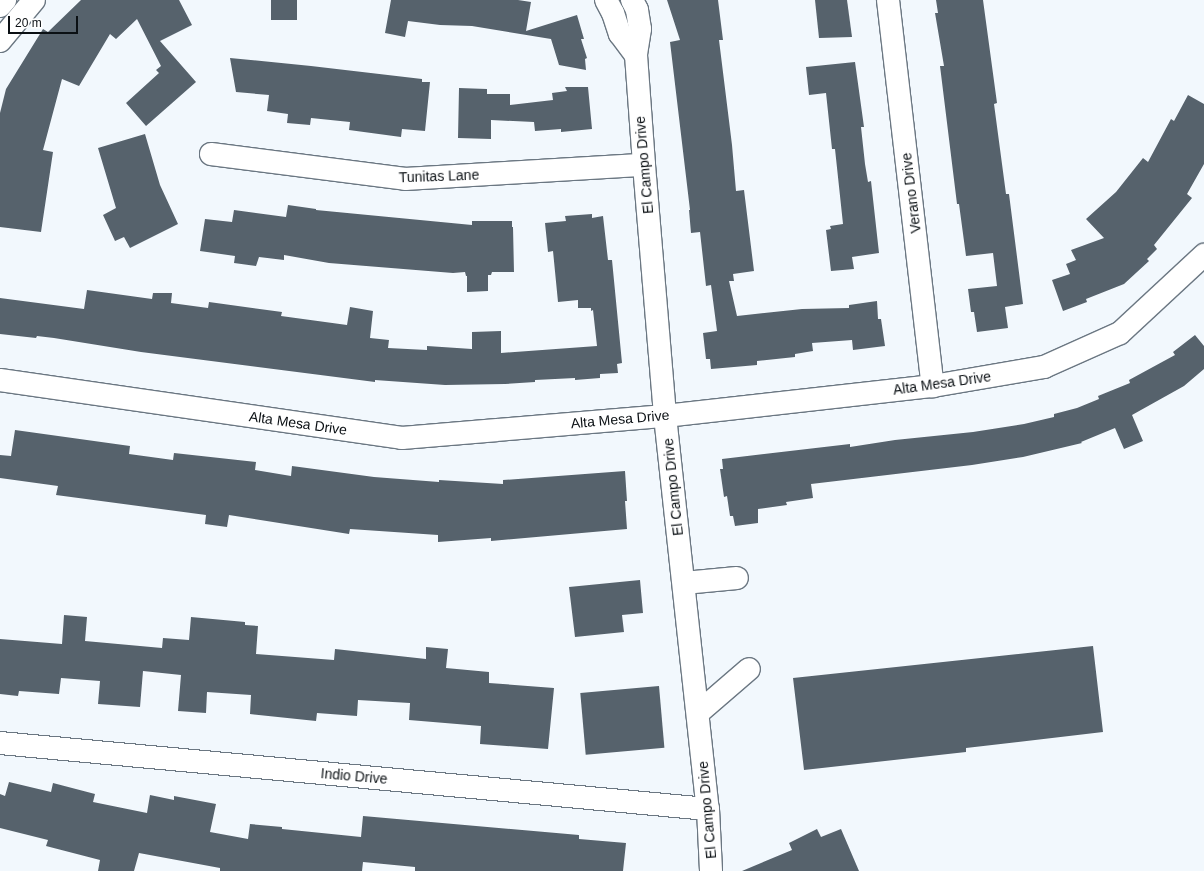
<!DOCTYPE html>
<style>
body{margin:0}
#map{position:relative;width:1204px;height:871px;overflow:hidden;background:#f2f8fd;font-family:Helvetica,sans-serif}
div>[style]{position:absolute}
.building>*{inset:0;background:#56626c;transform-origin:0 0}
.roads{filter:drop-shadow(1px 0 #6b7782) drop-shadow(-1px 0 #6b7782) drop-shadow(0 1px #6b7782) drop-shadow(0 -1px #6b7782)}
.minor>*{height:22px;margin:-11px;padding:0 11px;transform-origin:11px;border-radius:11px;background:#fff}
span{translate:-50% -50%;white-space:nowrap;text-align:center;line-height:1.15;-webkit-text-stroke:3.5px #fff;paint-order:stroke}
.street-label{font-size:14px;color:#0b1014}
.scale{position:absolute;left:8px;top:16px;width:70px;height:18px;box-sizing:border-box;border:2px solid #0b1014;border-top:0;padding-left:5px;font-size:12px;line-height:14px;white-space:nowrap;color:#0b1014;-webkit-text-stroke:3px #fff;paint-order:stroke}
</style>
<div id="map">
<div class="building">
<i style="clip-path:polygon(81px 0,179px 0,192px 25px,160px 41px,196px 82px,146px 126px,126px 103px,159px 73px,156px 70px,161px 66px,137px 19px,116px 39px,110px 34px,79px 86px,62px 79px,43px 150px,53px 152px,41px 232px,0 227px,0 113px,6px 89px,43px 29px,48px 32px)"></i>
<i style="left:271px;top:0;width:26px;height:20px"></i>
<i style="clip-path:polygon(391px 0,518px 0,531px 2px,526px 31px,577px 15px,584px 39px,581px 39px,587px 58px,585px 59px,586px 70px,559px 65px,551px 39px,472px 26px,440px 25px,408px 21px,405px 37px,385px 33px)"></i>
<i style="clip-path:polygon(667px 0,718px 0,723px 40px,719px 40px,732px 145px,736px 191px,744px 190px,754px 271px,733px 274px,734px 281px,729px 281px,737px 316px,802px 309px,849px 308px,849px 305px,877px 301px,878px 319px,881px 319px,885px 346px,853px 350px,852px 340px,812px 343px,813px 351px,795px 354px,795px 357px,757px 361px,757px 365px,711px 369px,710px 359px,706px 359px,703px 333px,717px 331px,711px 285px,706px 286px,700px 232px,691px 233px,689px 210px,690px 210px,670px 42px,680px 40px)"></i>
<i style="clip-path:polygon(815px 0,847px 0,852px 37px,819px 38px)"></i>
<i style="clip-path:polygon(936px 0,983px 0,997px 103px,994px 104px,1006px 194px,1009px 194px,1023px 304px,1005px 307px,1008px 328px,977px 332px,974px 312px,971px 312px,968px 289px,997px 286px,993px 253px,966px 256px,959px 204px,957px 204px,940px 66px,944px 66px,935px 13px,938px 13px)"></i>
<i style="clip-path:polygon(230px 58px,311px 66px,422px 79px,422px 82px,430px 82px,425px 131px,402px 129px,401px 137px,349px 130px,350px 122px,311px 118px,310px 125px,287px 123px,288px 114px,267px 111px,269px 95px,236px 92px)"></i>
<i style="clip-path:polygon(855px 62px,864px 127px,861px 127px,865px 164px,868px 182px,871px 181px,879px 253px,852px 257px,854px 269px,831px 271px,826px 230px,831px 229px,830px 226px,843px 224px,835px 149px,832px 149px,826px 93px,809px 95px,806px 67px)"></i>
<i style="clip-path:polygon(565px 87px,588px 87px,592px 129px,561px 132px,561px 129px,535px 131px,534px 122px,491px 120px,491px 139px,458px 138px,459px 88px,487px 89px,487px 94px,510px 94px,510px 105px,553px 100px,552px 93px,567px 91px)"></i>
<i style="clip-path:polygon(1188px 95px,1204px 104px,1204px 164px,1187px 194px,1192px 198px,1154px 245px,1157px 249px,1147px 259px,1149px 261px,1124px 284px,1086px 299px,1087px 302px,1063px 311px,1052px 280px,1070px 274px,1066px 264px,1076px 260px,1071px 250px,1104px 238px,1086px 219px,1116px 192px,1143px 158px,1148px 162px,1171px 119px,1174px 121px)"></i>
<i style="clip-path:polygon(145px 134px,160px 185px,178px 224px,130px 248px,124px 237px,115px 241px,103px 215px,116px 208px,98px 148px)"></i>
<i style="clip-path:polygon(288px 205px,316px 209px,316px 210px,472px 225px,472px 221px,512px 221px,512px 227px,513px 227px,514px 272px,492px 272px,491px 275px,488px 275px,488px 291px,467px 292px,467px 276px,466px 276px,465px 272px,453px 273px,329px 263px,284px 255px,284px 260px,259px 257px,256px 266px,234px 263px,235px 256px,200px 251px,205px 219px,232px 222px,234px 210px,286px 217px)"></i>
<i style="clip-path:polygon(592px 214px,592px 218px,603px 216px,608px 260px,612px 260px,622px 363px,617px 364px,618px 373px,600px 374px,600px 378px,575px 380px,575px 378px,535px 380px,535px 382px,505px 384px,445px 385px,375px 380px,375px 382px,141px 352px,54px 338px,37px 336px,36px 338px,0 334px,0 298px,84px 309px,87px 290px,152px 299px,153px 293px,172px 293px,171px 303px,208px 308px,209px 302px,282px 312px,281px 316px,347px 325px,350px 307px,373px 311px,370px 338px,389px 340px,388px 348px,427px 350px,427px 346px,472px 349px,472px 332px,501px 331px,501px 353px,597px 346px,593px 310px,591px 311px,591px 308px,578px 308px,578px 300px,558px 302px,553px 251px,548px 252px,545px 223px,566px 221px,565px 216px)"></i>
<i style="clip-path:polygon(1195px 335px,1204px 346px,1204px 369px,1184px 386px,1132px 415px,1143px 441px,1124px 449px,1115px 428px,1081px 442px,1082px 443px,1023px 457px,972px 465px,811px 484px,813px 498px,786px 502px,787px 505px,758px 509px,758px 523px,735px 526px,733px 516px,730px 516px,727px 496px,724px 497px,720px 469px,723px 469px,722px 459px,850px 444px,850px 447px,895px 440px,973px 432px,1024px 424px,1054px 417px,1054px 414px,1077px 408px,1099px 399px,1098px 396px,1130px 383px,1129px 380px,1175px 355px,1173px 352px)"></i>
<i style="clip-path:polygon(15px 430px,130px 446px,129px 454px,173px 460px,174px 453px,256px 462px,255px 470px,291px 476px,292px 466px,374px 477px,439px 482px,439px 480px,503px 484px,503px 480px,625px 471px,627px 501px,625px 501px,627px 529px,491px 541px,491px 538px,438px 542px,438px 535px,350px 529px,349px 534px,229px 515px,227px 527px,205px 524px,206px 515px,56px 495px,58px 486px,0 478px,0 455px,11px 456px)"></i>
<i style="clip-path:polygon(640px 580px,643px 613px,622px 615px,624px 632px,575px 637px,569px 587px)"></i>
<i style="clip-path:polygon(64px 615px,87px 617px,85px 641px,162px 648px,163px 638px,189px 640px,191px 617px,245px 622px,245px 625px,258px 626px,256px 654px,334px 660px,335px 649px,426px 659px,426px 647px,448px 649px,446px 668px,489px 672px,489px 683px,554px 688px,548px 749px,480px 744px,481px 726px,409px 720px,410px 703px,358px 700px,357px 716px,317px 713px,316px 721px,250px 714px,251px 695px,207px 692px,206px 713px,178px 711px,181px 675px,143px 671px,140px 707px,98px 704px,100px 681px,61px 678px,59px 694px,19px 691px,18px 696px,0 694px,0 639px,62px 644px)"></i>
<i style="clip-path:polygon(1093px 646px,1103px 732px,966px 748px,966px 752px,804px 770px,793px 678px)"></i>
<i style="left:659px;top:686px;width:62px;height:79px;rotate:85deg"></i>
<i style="clip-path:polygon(9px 782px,51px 792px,53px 783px,95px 794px,93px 802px,147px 813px,150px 795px,174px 800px,174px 796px,216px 804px,210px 832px,248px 839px,250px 824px,282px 827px,282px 829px,361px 837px,363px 816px,579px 835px,579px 839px,626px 843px,623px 871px,415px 871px,415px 867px,363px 862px,362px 871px,220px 871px,220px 868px,139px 853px,134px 871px,98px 871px,100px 860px,46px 846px,48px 840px,0 828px,0 794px,5px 796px)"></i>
<i style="clip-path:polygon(817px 829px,821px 837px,841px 829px,859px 871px,742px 871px,792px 850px,789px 843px)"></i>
</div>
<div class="roads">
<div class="minor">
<i style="left:606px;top:0;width:15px;rotate:62deg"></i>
<i style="left:613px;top:13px;width:22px;rotate:72deg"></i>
<i style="left:620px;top:34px;width:26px;rotate:53deg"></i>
<i style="left:632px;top:0;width:11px;rotate:63deg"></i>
<i style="left:637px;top:10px;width:19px;rotate:81deg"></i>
<i style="left:640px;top:29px;width:26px;rotate:99deg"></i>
<i style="left:636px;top:55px;width:110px;rotate:85.8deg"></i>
<i style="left:644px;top:165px;width:252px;rotate:85.2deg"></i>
<i style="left:665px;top:416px;width:395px;rotate:83.8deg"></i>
<i style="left:708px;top:809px;width:62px;rotate:87.2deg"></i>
<i style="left:888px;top:0;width:389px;rotate:83.4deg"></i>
<i style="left:0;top:6px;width:8px;rotate:-50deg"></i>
<i style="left:0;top:41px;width:53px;rotate:-50.3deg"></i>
<i style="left:211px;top:154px;width:196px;rotate:7.3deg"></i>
<i style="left:405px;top:179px;width:239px;rotate:-3.4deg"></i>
<i style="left:0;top:380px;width:406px;rotate:8.2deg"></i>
<i style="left:402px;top:438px;width:264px;rotate:-4.8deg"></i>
<i style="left:665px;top:416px;width:270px;rotate:-6.4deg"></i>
<i style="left:933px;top:386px;width:113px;rotate:-9.7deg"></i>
<i style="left:1044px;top:367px;width:83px;rotate:-24.1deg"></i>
<i style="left:1120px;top:333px;width:115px;rotate:-42.9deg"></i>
<i style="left:684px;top:583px;width:53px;rotate:-5.4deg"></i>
<i style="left:698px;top:713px;width:67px;rotate:-40.8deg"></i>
<i style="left:0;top:743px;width:711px;rotate:5.33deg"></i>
</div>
</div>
<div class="street-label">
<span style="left:644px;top:165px;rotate:-95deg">El Campo Drive</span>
<span style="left:439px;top:176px;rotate:-2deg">Tunitas Lane</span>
<span style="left:911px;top:193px;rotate:-97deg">Verano Drive</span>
<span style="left:942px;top:383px;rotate:-8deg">Alta Mesa Drive</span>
<span style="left:620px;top:419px;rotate:-5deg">Alta Mesa Drive</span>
<span style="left:298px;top:423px;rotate:8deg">Alta Mesa Drive</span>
<span style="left:673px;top:487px;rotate:-96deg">El Campo Drive</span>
<span style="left:354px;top:776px;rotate:5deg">Indio Drive</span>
<span style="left:707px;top:810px;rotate:-95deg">El Campo Drive</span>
</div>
<div class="scale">20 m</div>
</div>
